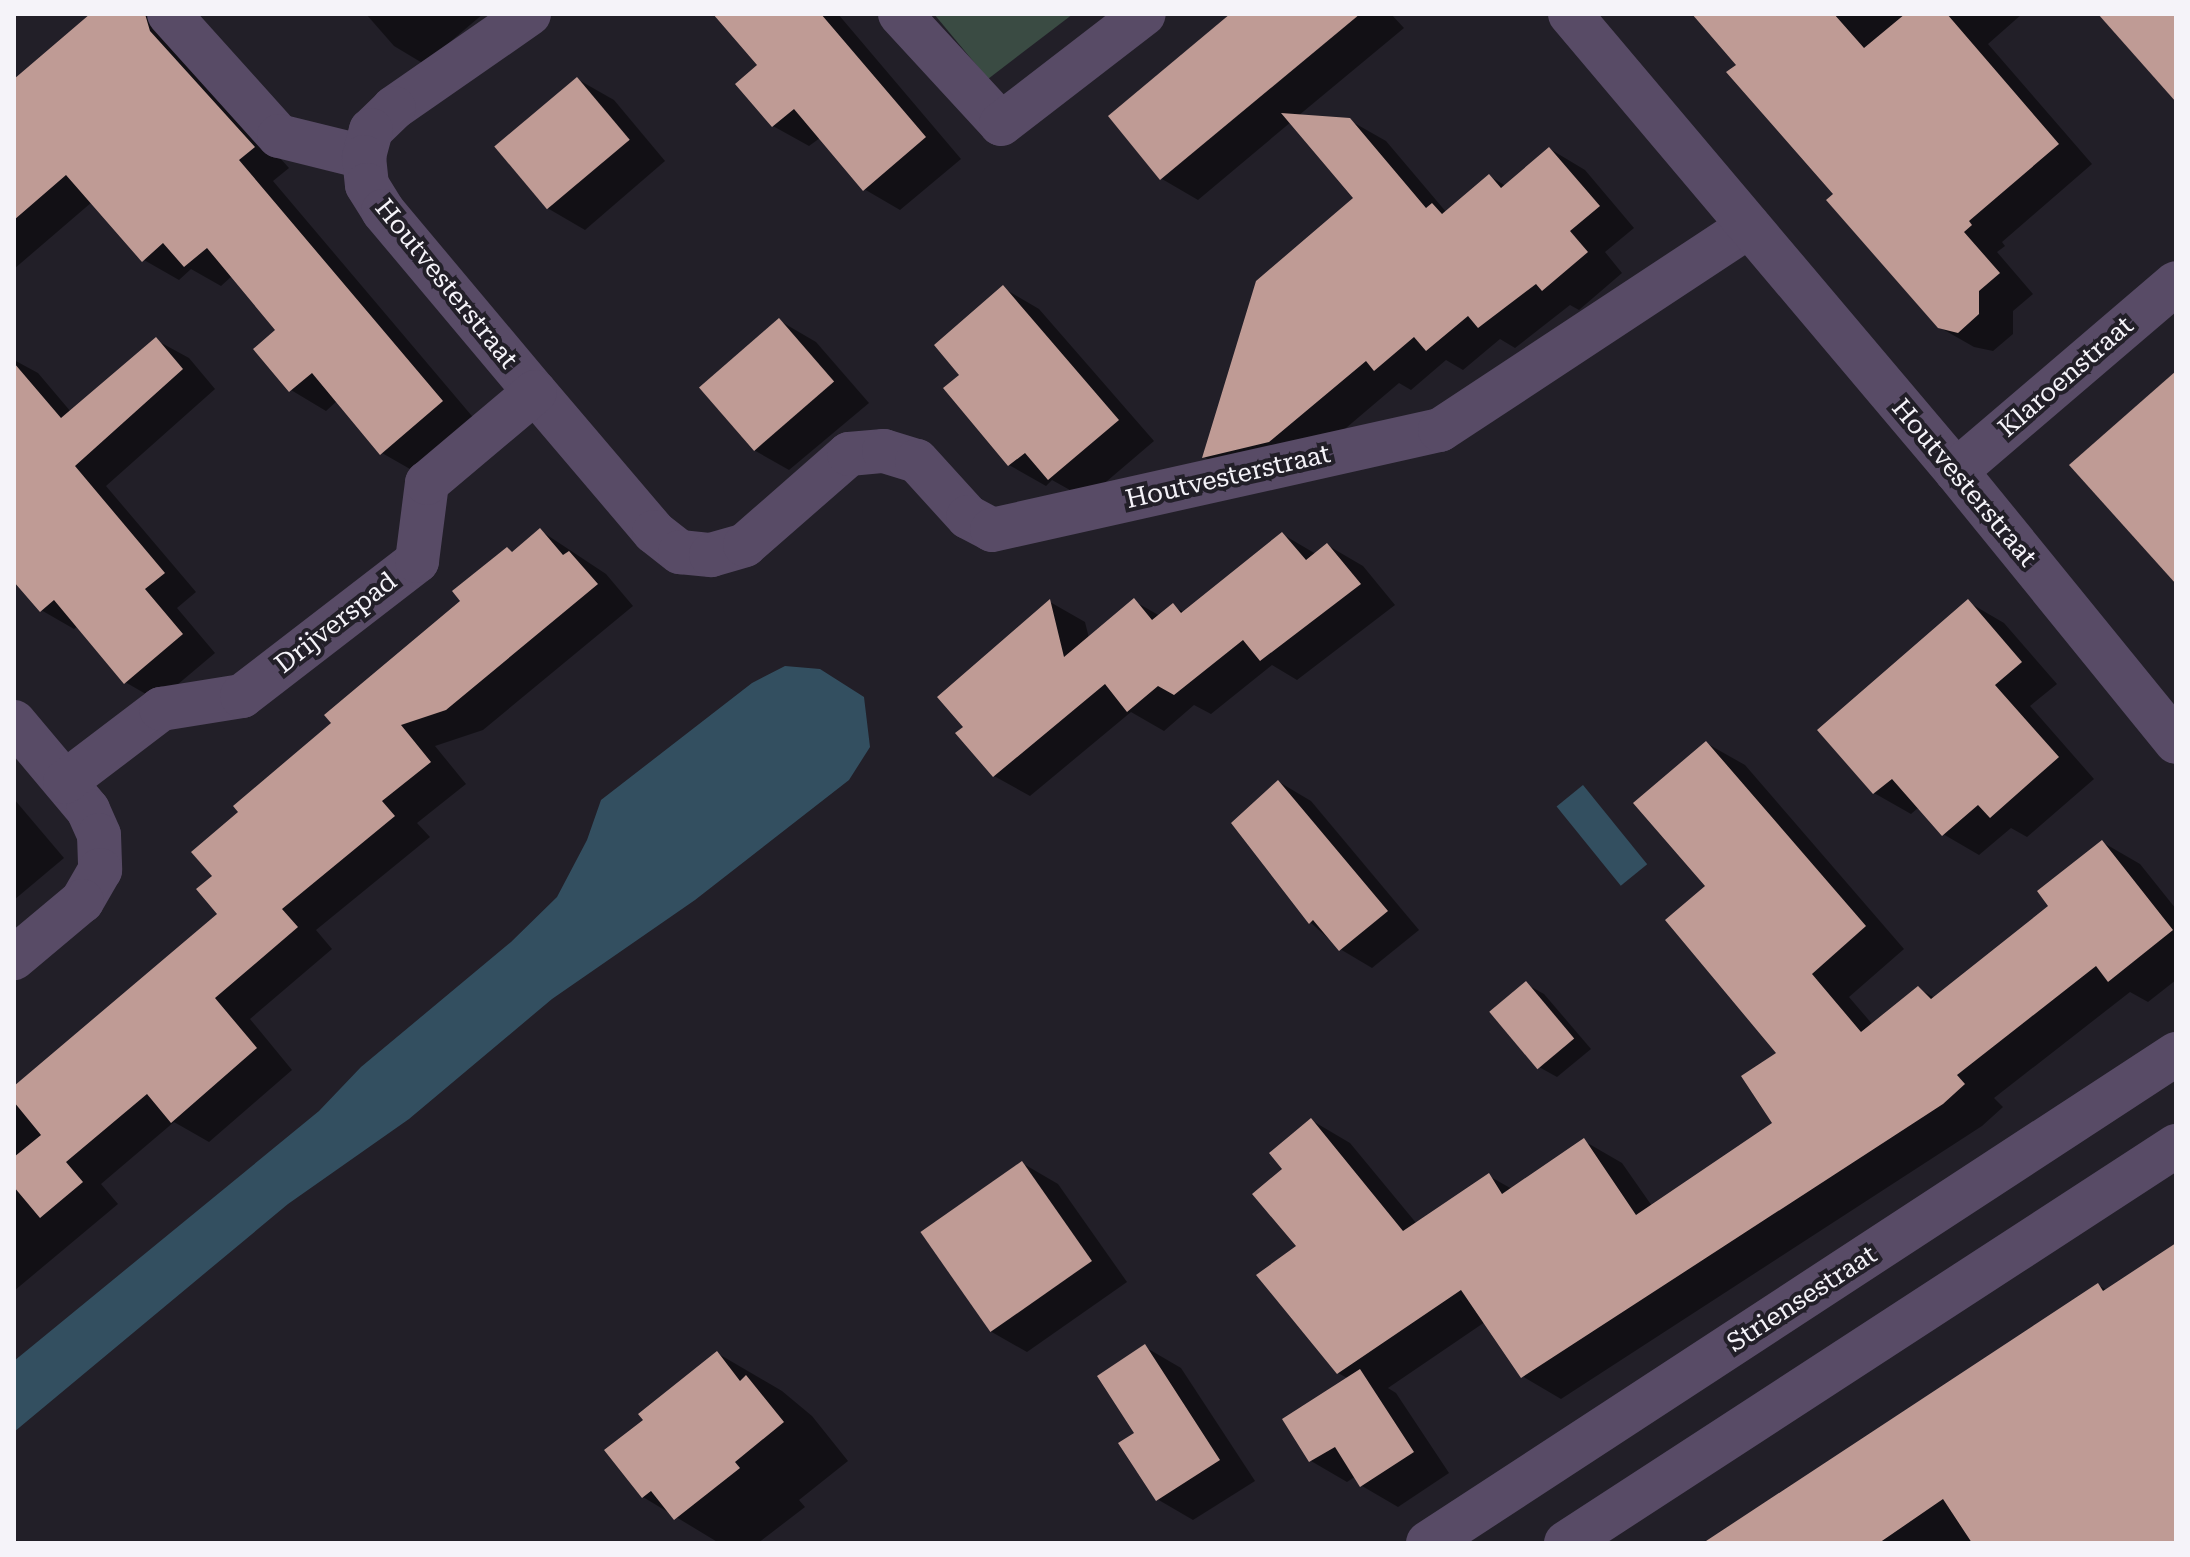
<!DOCTYPE html>
<style>
body{margin:0}
#map{position:relative;width:2190px;height:1557px;overflow:hidden;background:#221f28;font-family:"Roboto Serif",serif}
div>[style]{position:absolute}
.green>*{inset:0;background:#3a4b43}
.water>*{inset:0;background:#334f60;transform-origin:0 0}
.shadow>*{inset:0;background:#0007}
.building>*{inset:0;background:#bf9b95;transform-origin:0 0}
.minor>*{height:44px;margin:-22px;padding:0 22px;transform-origin:22px;border-radius:22px;background:#584b66}
.tertiary>*{height:44px;margin:-22px;padding:0 22px;transform-origin:22px;border-radius:22px;background:#584b66}
span{translate:-50% -50%;white-space:nowrap;text-align:center;line-height:1.15;-webkit-text-stroke:8px #221f28;paint-order:stroke}
.street-label{font-size:26px;color:#f5f3f9}
.frame{position:absolute;inset:0;border:16px solid #f5f3f9;pointer-events:none}
</style>
<div id="map">
<div class="green">
<i style="clip-path:polygon(934px 14px,1073px 14px,988px 79px)"></i>
</div>
<div class="water">
<i style="clip-path:polygon(785px 666px,820px 669px,864px 697px,870px 747px,849px 780px,695px 900px,552px 999px,409px 1119px,288px 1204px,14px 1432px,14px 1361px,319px 1111px,361px 1067px,511px 942px,557px 897px,587px 840px,601px 800px,752px 683px)"></i>
<i style="left:1583px;top:785px;width:102px;height:34px;rotate:51deg"></i>
</div>
<div class="shadow">
<i style="clip-path:polygon(93px 14px,159px 14px,186px 53px,289px 168px,273px 181px,477px 422px,417px 473px,382px 453px,337px 401px,326px 411px,291px 390px,278px 330px,232px 276px,221px 286px,191px 269px,179px 280px,144px 260px,92px 202px,14px 269px,14px 81px)"></i>
<i style="clip-path:polygon(366px 14px,483px 14px,424px 64px,394px 46px)"></i>
<i style="clip-path:polygon(716px 14px,838px 14px,961px 159px,900px 210px,864px 189px,820px 138px,809px 146px,773px 126px,759px 66px)"></i>
<i style="clip-path:polygon(1232px 14px,1391px 14px,1404px 28px,1298px 116px,1349px 120px,1386px 141px,1447px 213px,1489px 176px,1506px 186px,1550px 149px,1585px 170px,1634px 228px,1605px 252px,1622px 273px,1579px 310px,1570px 305px,1515px 348px,1500px 339px,1463px 370px,1446px 360px,1411px 390px,1399px 383px,1306px 462px,1240px 477px,1204px 457px,1356px 198px,1291px 122px,1198px 200px,1162px 179px,1110px 117px)"></i>
<i style="clip-path:polygon(1734px 14px,2022px 14px,1988px 44px,2092px 164px,2002px 242px,2005px 246px,1997px 252px,2033px 294px,2013px 311px,2013px 334px,1993px 351px,1974px 347px,1939px 327px,1836px 194px,1739px 65px)"></i>
<i style="clip-path:polygon(577px 79px,614px 100px,665px 161px,585px 230px,549px 209px,497px 146px)"></i>
<i style="clip-path:polygon(1003px 288px,1039px 309px,1154px 441px,1086px 499px,1052px 480px,1046px 486px,1009px 465px,962px 376px)"></i>
<i style="clip-path:polygon(780px 321px,816px 342px,869px 403px,789px 470px,752px 449px,701px 388px)"></i>
<i style="clip-path:polygon(156px 340px,189px 358px,215px 389px,106px 486px,196px 592px,177px 608px,215px 653px,158px 701px,125px 682px,78px 626px,74px 629px,41px 610px,14px 578px,14px 360px,38px 373px,71px 412px)"></i>
<i style="clip-path:polygon(541px 531px,606px 574px,633px 606px,483px 730px,435px 746px,466px 784px,417px 823px,430px 837px,316px 930px,332px 949px,250px 1019px,292px 1070px,209px 1142px,174px 1122px,101px 1184px,118px 1204px,14px 1291px,14px 1088px,219px 914px,214px 876px,241px 812px)"></i>
<i style="clip-path:polygon(1282px 534px,1316px 554px,1327px 545px,1363px 566px,1395px 605px,1297px 680px,1272px 665px,1211px 714px,1194px 705px,1164px 731px,1131px 712px,1030px 796px,994px 776px,966px 727px,1050px 602px,1085px 622px,1089px 638px,1134px 601px,1160px 616px,1173px 606px,1185px 613px)"></i>
<i style="clip-path:polygon(1968px 602px,2004px 623px,2057px 684px,2030px 706px,2094px 779px,2027px 837px,2011px 828px,1979px 855px,1943px 834px,1919px 807px,1911px 814px,1874px 793px)"></i>
<i style="clip-path:polygon(1706px 743px,1745px 765px,1904px 949px,1849px 997px,1873px 1025px,1919px 989px,1935px 998px,2051px 906px,2102px 842px,2140px 864px,2176px 909px,2176px 980px,2148px 1002px,2130px 992px,1994px 1098px,2003px 1107px,1982px 1126px,1561px 1399px,1522px 1376px,1485px 1322px,1388px 1388px,1396px 1393px,1449px 1473px,1398px 1507px,1362px 1486px,1356px 1476px,1347px 1482px,1311px 1461px,1285px 1420px,1349px 1379px,1338px 1373px,1299px 1247px,1284px 1169px,1311px 1120px,1350px 1143px,1417px 1224px,1489px 1176px,1512px 1189px,1584px 1141px,1622px 1163px,1652px 1206px,1775px 1123px,1779px 1053px,1708px 886px)"></i>
<i style="clip-path:polygon(1279px 782px,1311px 801px,1419px 930px,1372px 968px,1340px 949px,1310px 922px)"></i>
<i style="clip-path:polygon(14px 799px,64px 858px,14px 900px)"></i>
<i style="clip-path:polygon(1526px 984px,1544px 994px,1591px 1049px,1557px 1077px,1539px 1067px)"></i>
<i style="clip-path:polygon(1022px 1163px,1058px 1184px,1127px 1282px,1027px 1352px,990px 1331px)"></i>
<i style="clip-path:polygon(2176px 1246px,2176px 1543px,1727px 1543px,2098px 1285px,2107px 1290px)"></i>
<i style="clip-path:polygon(1145px 1347px,1181px 1368px,1255px 1481px,1193px 1520px,1157px 1499px,1137px 1433px)"></i>
<i style="clip-path:polygon(717px 1353px,782px 1391px,812px 1416px,848px 1461px,799px 1500px,805px 1507px,758px 1543px,719px 1543px,643px 1497px,646px 1420px)"></i>
</div>
<div class="building">
<i style="clip-path:polygon(90px 14px,145px 14px,150px 31px,255px 147px,239px 160px,443px 401px,380px 455px,312px 373px,289px 392px,253px 349px,275px 330px,207px 248px,184px 267px,163px 243px,142px 262px,66px 175px,14px 220px,14px 79px)"></i>
<i style="clip-path:polygon(713px 14px,821px 14px,926px 137px,863px 191px,794px 109px,772px 127px,735px 84px,757px 65px)"></i>
<i style="clip-path:polygon(1230px 14px,1360px 14px,1160px 180px,1108px 116px)"></i>
<i style="clip-path:polygon(1692px 14px,1834px 14px,1864px 48px,1905px 14px,1947px 14px,2059px 144px,1969px 221px,1972px 225px,1964px 232px,2000px 273px,1979px 291px,1979px 314px,1958px 333px,1938px 328px,1826px 200px,1833px 194px,1726px 72px,1736px 65px)"></i>
<i style="clip-path:polygon(2098px 14px,2176px 14px,2176px 102px)"></i>
<i style="left:577px;top:77px;width:82px;height:108px;rotate:50deg"></i>
<i style="clip-path:polygon(1281px 113px,1350px 118px,1426px 208px,1432px 203px,1442px 214px,1489px 174px,1501px 188px,1549px 147px,1600px 206px,1570px 231px,1588px 252px,1542px 291px,1536px 284px,1478px 328px,1468px 316px,1426px 351px,1414px 337px,1374px 371px,1366px 361px,1269px 442px,1202px 458px,1256px 281px,1353px 198px)"></i>
<i style="clip-path:polygon(1003px 285px,1119px 420px,1048px 480px,1025px 453px,1008px 466px,943px 388px,959px 375px,934px 345px)"></i>
<i style="left:779px;top:318px;width:84px;height:106px;rotate:49deg"></i>
<i style="clip-path:polygon(156px 337px,183px 369px,75px 466px,165px 573px,145px 589px,183px 634px,124px 684px,54px 600px,40px 612px,14px 582px,14px 363px,61px 418px)"></i>
<i style="clip-path:polygon(2176px 371px,2176px 584px,2069px 465px)"></i>
<i style="clip-path:polygon(540px 528px,563px 555px,569px 551px,598px 584px,446px 710px,401px 725px,431px 762px,382px 801px,395px 816px,282px 909px,298px 927px,215px 998px,257px 1048px,171px 1123px,147px 1094px,66px 1162px,83px 1182px,40px 1218px,14px 1187px,14px 1157px,41px 1135px,14px 1102px,14px 1086px,217px 914px,196px 889px,212px 876px,191px 852px,238px 812px,233px 806px,331px 723px,324px 715px,460px 601px,452px 591px,507px 547px,512px 552px)"></i>
<i style="clip-path:polygon(1282px 532px,1306px 560px,1327px 543px,1361px 584px,1260px 661px,1243px 640px,1174px 695px,1158px 686px,1127px 712px,1105px 684px,993px 777px,955px 733px,963px 727px,937px 697px,1050px 599px,1064px 657px,1134px 598px,1152px 620px,1173px 603px,1181px 613px)"></i>
<i style="clip-path:polygon(1968px 599px,2022px 662px,1995px 685px,2059px 757px,1990px 818px,1978px 805px,1942px 836px,1892px 779px,1873px 794px,1817px 730px)"></i>
<i style="clip-path:polygon(1706px 741px,1866px 926px,1812px 974px,1861px 1032px,1918px 986px,1931px 999px,2048px 906px,2037px 891px,2102px 840px,2173px 930px,2108px 982px,2096px 966px,1957px 1075px,1965px 1084px,1943px 1104px,1521px 1378px,1461px 1290px,1337px 1374px,1256px 1275px,1296px 1246px,1252px 1194px,1282px 1169px,1269px 1153px,1311px 1118px,1403px 1231px,1489px 1173px,1502px 1194px,1584px 1138px,1636px 1215px,1772px 1123px,1741px 1076px,1776px 1053px,1665px 920px,1705px 886px,1633px 803px)"></i>
<i style="clip-path:polygon(1278px 780px,1388px 911px,1339px 951px,1313px 920px,1309px 924px,1231px 823px)"></i>
<i style="left:1526px;top:981px;width:75px;height:48px;rotate:50deg"></i>
<i style="left:1022px;top:1161px;width:122px;height:124px;rotate:55deg"></i>
<i style="clip-path:polygon(2176px 1243px,2176px 1543px,1972px 1543px,1943px 1499px,1879px 1543px,1703px 1543px,2098px 1283px,2103px 1291px)"></i>
<i style="clip-path:polygon(1145px 1344px,1220px 1460px,1156px 1501px,1118px 1443px,1134px 1433px,1097px 1376px)"></i>
<i style="clip-path:polygon(717px 1351px,740px 1381px,746px 1375px,784px 1422px,735px 1462px,740px 1468px,674px 1520px,651px 1491px,642px 1498px,604px 1450px,643px 1420px,638px 1414px)"></i>
<i style="clip-path:polygon(1360px 1369px,1414px 1452px,1360px 1487px,1335px 1447px,1309px 1462px,1282px 1419px)"></i>
</div>
<div class="minor">
<i style="left:169px;top:14px;width:164px;rotate:48deg"></i>
<i style="left:279px;top:136px;width:88px;rotate:13.9deg"></i>
<i style="left:529px;top:14px;width:165px;rotate:145.2deg"></i>
<i style="left:394px;top:108px;width:32px;rotate:136deg"></i>
<i style="left:371px;top:130px;width:28px;rotate:105deg"></i>
<i style="left:364px;top:157px;width:28px;rotate:84deg"></i>
<i style="left:367px;top:185px;width:31px;rotate:58deg"></i>
<i style="left:383px;top:211px;width:236px;rotate:50deg"></i>
<i style="left:535px;top:392px;width:184px;rotate:49.6deg"></i>
<i style="left:654px;top:532px;width:33px;rotate:38deg"></i>
<i style="left:680px;top:552px;width:31px;rotate:6deg"></i>
<i style="left:711px;top:555px;width:35px;rotate:-16deg"></i>
<i style="left:745px;top:545px;width:138px;rotate:-41.2deg"></i>
<i style="left:849px;top:454px;width:35px;rotate:-5deg"></i>
<i style="left:884px;top:451px;width:34px;rotate:17deg"></i>
<i style="left:917px;top:461px;width:76px;rotate:47.7deg"></i>
<i style="left:968px;top:517px;width:27px;rotate:28deg"></i>
<i style="left:992px;top:530px;width:459px;rotate:-12.6deg"></i>
<i style="left:1440px;top:430px;width:370px;rotate:-33.4deg"></i>
<i style="left:900px;top:14px;width:149px;rotate:47.4deg"></i>
<i style="left:1001px;top:124px;width:180px;rotate:-37.6deg"></i>
<i style="left:1570px;top:14px;width:598px;rotate:49.81deg"></i>
<i style="left:1956px;top:471px;width:349px;rotate:50.9deg"></i>
<i style="left:1956px;top:471px;width:289px;rotate:-40.5deg"></i>
<i style="left:14px;top:722px;width:115px;rotate:49.9deg"></i>
<i style="left:88px;top:810px;width:27px;rotate:66deg"></i>
<i style="left:99px;top:835px;width:35px;rotate:88deg"></i>
<i style="left:100px;top:870px;width:36px;rotate:120deg"></i>
<i style="left:82px;top:901px;width:89px;rotate:140deg"></i>
<i style="left:65px;top:782px;width:121px;rotate:-37.2deg"></i>
<i style="left:161px;top:709px;width:82px;rotate:-9.1deg"></i>
<i style="left:242px;top:696px;width:221px;rotate:-37.6deg"></i>
<i style="left:417px;top:561px;width:79px;rotate:-82.7deg"></i>
<i style="left:427px;top:483px;width:141px;rotate:-40.1deg"></i>
<i style="left:1566px;top:1543px;width:728px;rotate:-33.06deg"></i>
</div>
<div class="tertiary">
<i style="left:1428px;top:1543px;width:894px;rotate:-33.17deg"></i>
</div>
<div class="street-label">
<span style="left:446px;top:284px;rotate:51deg">Houtvesterstraat</span>
<span style="left:2066px;top:377px;rotate:-41deg">Klaroenstraat</span>
<span style="left:1228px;top:477px;rotate:-13deg">Houtvesterstraat</span>
<span style="left:1964px;top:483px;rotate:50deg">Houtvesterstraat</span>
<span style="left:336px;top:623px;rotate:-38deg">Drijverspad</span>
<span style="left:1802px;top:1299px;rotate:-33deg">Striensestraat</span>
</div>
<div class="frame"></div>
</div>
